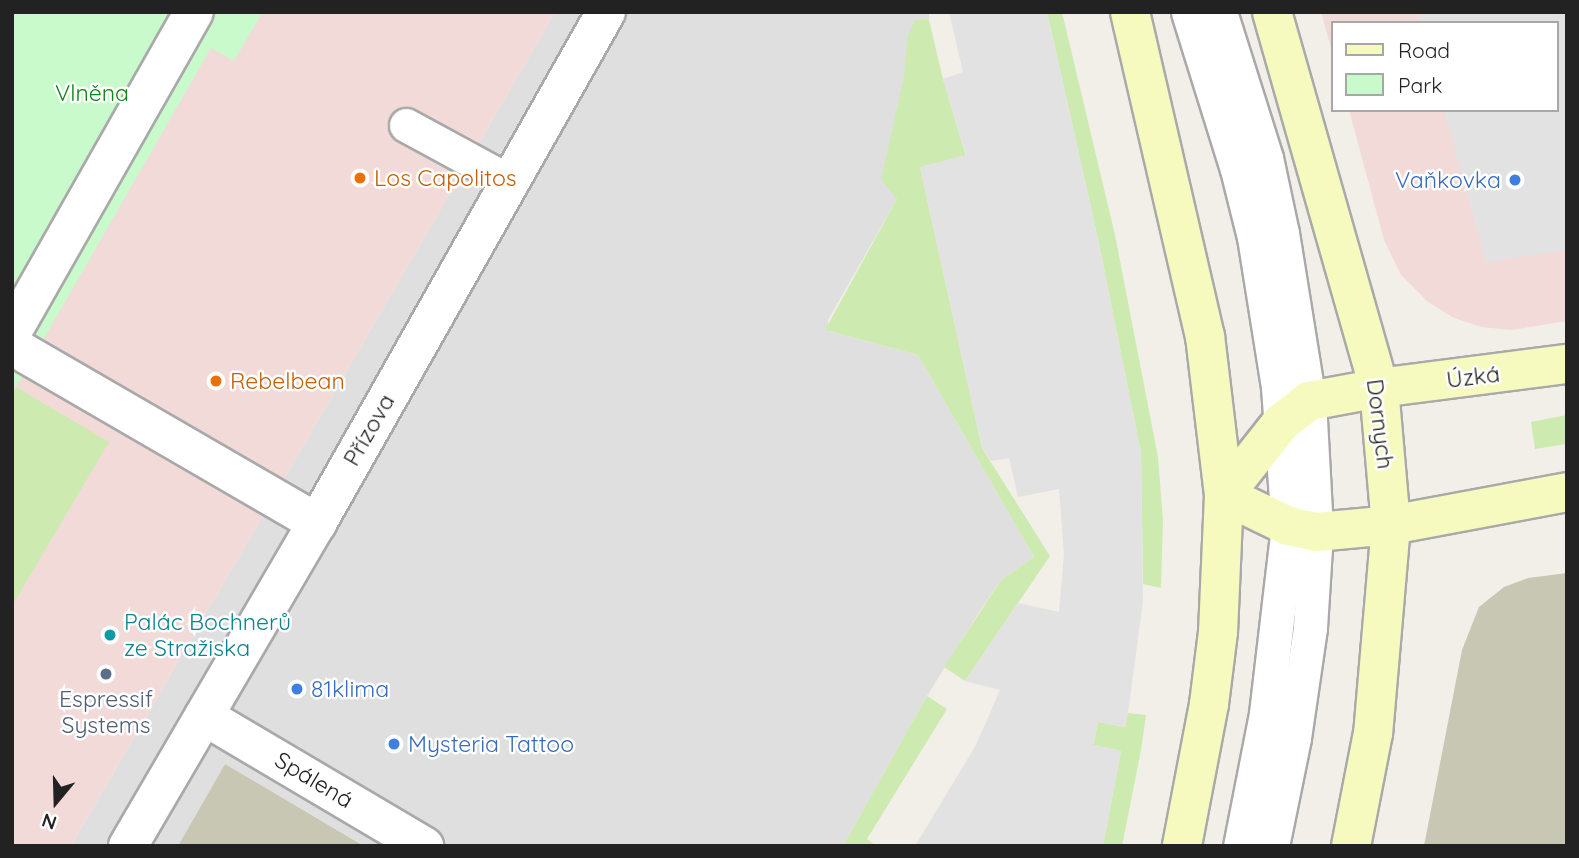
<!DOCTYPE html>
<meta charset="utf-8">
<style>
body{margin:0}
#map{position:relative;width:1579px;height:858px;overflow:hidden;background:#f2efe9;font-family:Quicksand,sans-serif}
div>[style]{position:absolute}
.residential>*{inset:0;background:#e0dfdf}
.commercial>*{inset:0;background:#f2dad9}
.construction>*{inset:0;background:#c7c7b4}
.grass>*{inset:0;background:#cdebb0}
.park>*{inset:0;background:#c8facc}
.parking>*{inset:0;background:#e2e2e2}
.roads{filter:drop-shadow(2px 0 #a9a9a9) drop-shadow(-2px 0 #a9a9a9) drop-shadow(0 2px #a9a9a9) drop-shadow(0 -2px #a9a9a9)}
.lane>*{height:33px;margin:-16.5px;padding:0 16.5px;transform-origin:16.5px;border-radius:16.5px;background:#fff}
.street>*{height:38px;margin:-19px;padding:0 19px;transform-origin:19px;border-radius:19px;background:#fff}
.secondary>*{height:38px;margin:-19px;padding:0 19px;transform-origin:19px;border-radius:19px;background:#f7fabf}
.dots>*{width:19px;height:19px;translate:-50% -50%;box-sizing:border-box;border:4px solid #fff;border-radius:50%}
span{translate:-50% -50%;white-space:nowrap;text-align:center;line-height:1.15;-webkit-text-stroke:5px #fff;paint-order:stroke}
.park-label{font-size:23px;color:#0c8416}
.food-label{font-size:23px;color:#c56008}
.left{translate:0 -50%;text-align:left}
.shop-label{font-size:23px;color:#366cbe}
.right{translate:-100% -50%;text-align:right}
.street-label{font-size:23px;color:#222}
.culture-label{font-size:23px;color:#0d838f}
.service-label{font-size:23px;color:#4e5e75}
.frame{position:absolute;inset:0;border:14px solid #222;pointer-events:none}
.legend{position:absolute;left:1331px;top:21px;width:228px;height:91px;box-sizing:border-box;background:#fff;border:2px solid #a7a7a7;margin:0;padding:9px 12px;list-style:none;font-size:21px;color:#222}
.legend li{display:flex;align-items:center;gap:14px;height:35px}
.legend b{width:35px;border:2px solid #a7a7a7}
.north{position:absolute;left:21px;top:767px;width:70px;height:70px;-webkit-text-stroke:5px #fff;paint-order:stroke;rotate:199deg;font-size:19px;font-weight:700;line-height:28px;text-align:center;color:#222}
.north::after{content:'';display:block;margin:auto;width:24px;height:32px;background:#222;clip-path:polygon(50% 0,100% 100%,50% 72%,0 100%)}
</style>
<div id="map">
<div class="residential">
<i style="clip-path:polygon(555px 12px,929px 12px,929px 20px,915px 20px,897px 199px,828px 320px,828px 331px,918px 355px,1034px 557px,1001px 580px,981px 609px,927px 696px,843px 846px,365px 846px,225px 764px,178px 846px,71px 846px)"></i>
</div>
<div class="commercial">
<i style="clip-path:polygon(12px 12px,555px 12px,71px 846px,12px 846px)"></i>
<i style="clip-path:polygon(1321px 12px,1567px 12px,1567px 321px,1512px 330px,1481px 327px,1452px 317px,1427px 301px,1401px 275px,1384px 240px,1349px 110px,1556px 110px,1556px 23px,1332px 23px,1332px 52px)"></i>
</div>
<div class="construction">
<i style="clip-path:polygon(1567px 573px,1567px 846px,1424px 846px,1462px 650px,1479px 607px,1504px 587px,1528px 578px)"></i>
<i style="clip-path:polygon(225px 764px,364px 846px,178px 846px)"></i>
</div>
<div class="grass">
<i style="clip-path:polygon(1047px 12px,1062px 12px,1115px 235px,1158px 457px,1163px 521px,1161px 588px,1143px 584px,1141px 453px,1098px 239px)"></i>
<i style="clip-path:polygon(915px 20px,929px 20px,943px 79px,966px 156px,920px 167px,982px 448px,1050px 556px,965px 681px,944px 667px,1001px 580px,1034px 557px,918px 355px,825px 330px,897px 199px,881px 180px,904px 77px,907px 38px)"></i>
<i style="clip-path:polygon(16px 387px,109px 442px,12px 606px,12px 394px)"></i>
<i style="clip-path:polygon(1567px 415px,1567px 444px,1535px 449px,1531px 422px)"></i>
<i style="clip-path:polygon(927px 696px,947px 709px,867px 839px,876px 846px,843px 846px)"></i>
<i style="clip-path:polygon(1128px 713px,1146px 715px,1141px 750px,1122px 846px,1103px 846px,1121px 751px,1093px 745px,1098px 722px,1125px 727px)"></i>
</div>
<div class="park">
<i style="clip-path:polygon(12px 12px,262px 13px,234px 61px,211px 48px,12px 394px)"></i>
</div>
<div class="parking">
<i style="clip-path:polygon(949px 12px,1047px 12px,1098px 239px,1141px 453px,1143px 601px,1128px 713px,1125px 727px,1098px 722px,1093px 745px,1121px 751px,1103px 846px,915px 846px,976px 745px,1000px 690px,965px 681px,1018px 603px,1059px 612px,1064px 554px,1059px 489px,1018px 497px,1009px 458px,991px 461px,982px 448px,920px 167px,966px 155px,943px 79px,963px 72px)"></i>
<i style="clip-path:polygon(1418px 12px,1567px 12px,1567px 250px,1486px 262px,1444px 110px,1556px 110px,1556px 23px,1421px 23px)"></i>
</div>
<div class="roads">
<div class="lane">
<i style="left:1188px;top:12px;width:164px;rotate:72.7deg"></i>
<i style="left:1237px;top:169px;width:70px;rotate:76deg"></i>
<i style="left:1254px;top:237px;width:152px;rotate:80.9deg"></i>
<i style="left:1278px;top:387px;width:139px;rotate:85.9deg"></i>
<i style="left:1288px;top:526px;width:189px;rotate:96.7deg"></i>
<i style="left:1266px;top:714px;width:135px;rotate:101.1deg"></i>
<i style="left:1220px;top:12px;width:153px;rotate:72.5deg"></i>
<i style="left:1266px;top:158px;width:77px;rotate:78deg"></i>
<i style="left:1282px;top:233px;width:170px;rotate:80.9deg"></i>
<i style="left:1309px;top:401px;width:131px;rotate:86.9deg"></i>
<i style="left:1316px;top:532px;width:96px;rotate:93.6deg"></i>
<i style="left:1310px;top:628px;width:111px;rotate:98.3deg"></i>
<i style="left:1294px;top:738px;width:110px;rotate:101.5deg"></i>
<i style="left:406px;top:125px;width:119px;rotate:28.5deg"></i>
</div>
<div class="street">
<i style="left:12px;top:332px;width:368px;rotate:-60.4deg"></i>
<i style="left:12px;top:346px;width:353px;rotate:30.1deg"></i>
<i style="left:204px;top:716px;width:256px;rotate:30.6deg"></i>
<i style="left:128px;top:846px;width:374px;rotate:-59.7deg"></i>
<i style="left:317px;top:523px;width:587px;rotate:-60.51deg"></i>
</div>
<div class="secondary">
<i style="left:1130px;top:12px;width:333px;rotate:77deg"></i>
<i style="left:1205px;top:336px;width:160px;rotate:83.2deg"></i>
<i style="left:1224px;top:495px;width:137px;rotate:92.5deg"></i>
<i style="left:1218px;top:632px;width:73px;rotate:97.1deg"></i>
<i style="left:1209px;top:704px;width:145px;rotate:100.8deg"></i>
<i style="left:1272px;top:12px;width:391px;rotate:74.1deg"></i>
<i style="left:1379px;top:388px;width:138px;rotate:85deg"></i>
<i style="left:1391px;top:525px;width:209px;rotate:94.9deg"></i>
<i style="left:1373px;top:733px;width:115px;rotate:101deg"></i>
<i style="left:1224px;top:495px;width:92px;rotate:-51.6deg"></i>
<i style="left:1281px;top:423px;width:36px;rotate:-38deg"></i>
<i style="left:1309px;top:401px;width:71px;rotate:-10.5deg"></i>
<i style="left:1379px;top:388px;width:190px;rotate:-7.3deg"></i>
<i style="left:1224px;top:495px;width:71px;rotate:25.8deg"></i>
<i style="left:1288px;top:526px;width:29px;rotate:12deg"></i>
<i style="left:1316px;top:532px;width:75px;rotate:-5.3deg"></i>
<i style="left:1391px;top:525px;width:179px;rotate:-10.6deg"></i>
</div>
</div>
<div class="dots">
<i style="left:360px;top:178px;background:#e8710a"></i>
<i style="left:1515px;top:180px;background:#3f7fe0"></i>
<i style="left:216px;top:381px;background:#e8710a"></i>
<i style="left:110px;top:635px;background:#0f9aa8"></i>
<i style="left:106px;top:674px;background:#5c6f8a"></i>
<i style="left:297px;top:689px;background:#3f7fe0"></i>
<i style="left:394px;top:744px;background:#3f7fe0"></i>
</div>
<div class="park-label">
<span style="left:92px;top:93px">Vlněna</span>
</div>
<div class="food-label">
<span class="left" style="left:374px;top:178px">Los Capolitos</span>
<span class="left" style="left:230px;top:381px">Rebelbean</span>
</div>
<div class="shop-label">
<span class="right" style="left:1501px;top:180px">Vaňkovka</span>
<span class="left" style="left:311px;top:689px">81klima</span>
<span class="left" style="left:408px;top:744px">Mysteria Tattoo</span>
</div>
<div class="street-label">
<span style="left:1473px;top:377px;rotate:-7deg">Úzká</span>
<span style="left:1380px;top:424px;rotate:83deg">Dornych</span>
<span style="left:369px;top:430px;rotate:-60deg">Přízova</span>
<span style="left:314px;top:780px;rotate:31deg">Spálená</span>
</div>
<div class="culture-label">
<span class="left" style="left:124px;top:635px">Palác Bochnerů<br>ze Stražiska</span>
</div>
<div class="service-label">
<span style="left:106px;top:712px">Espressif<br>Systems</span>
</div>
<div class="frame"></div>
<ul class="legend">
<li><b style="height:9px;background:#f7fabf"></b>Road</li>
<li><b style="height:19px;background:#c8facc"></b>Park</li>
</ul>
<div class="north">N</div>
</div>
